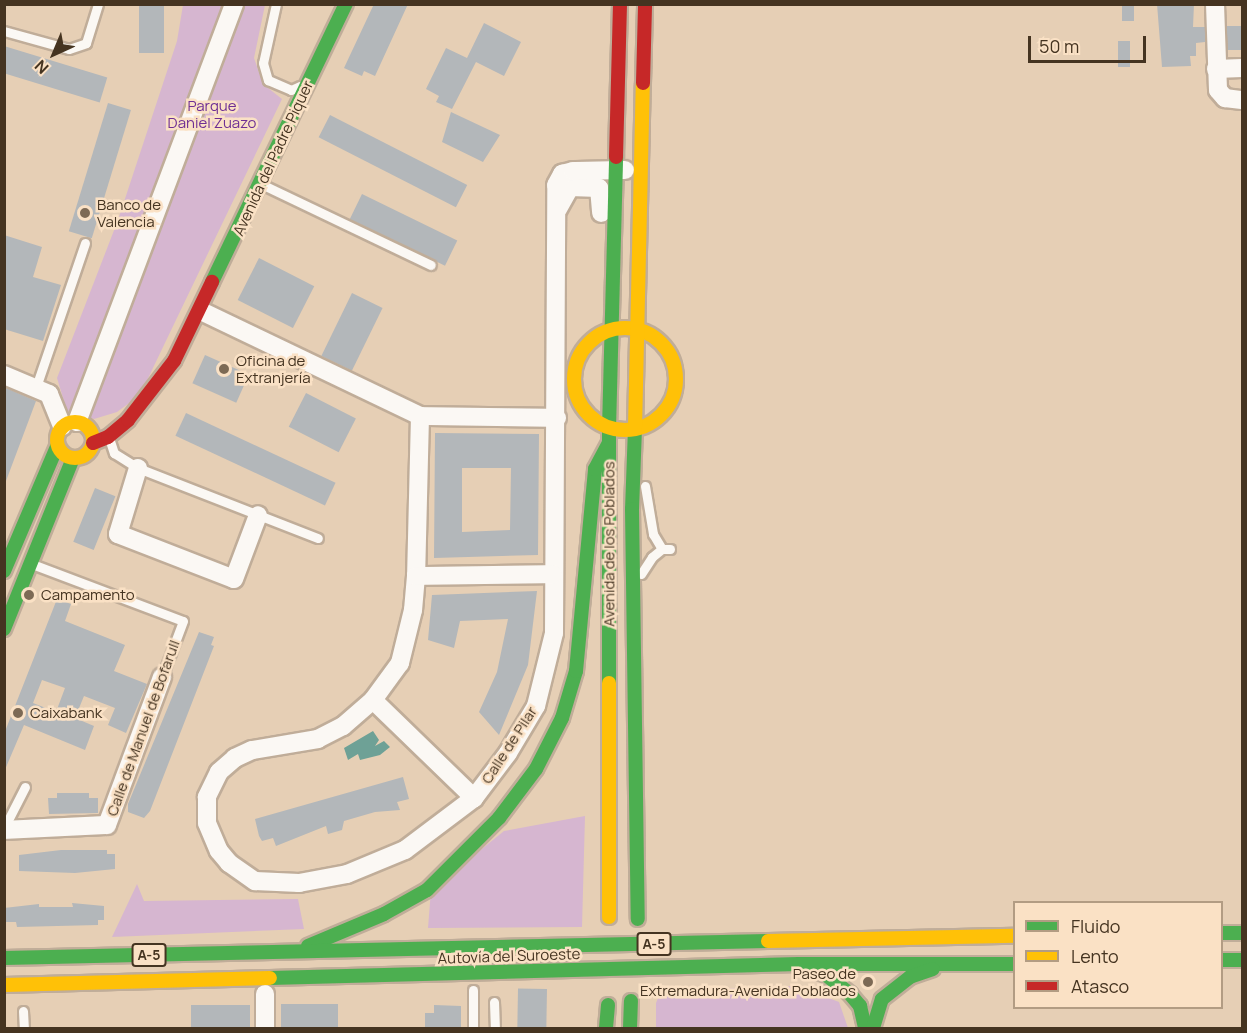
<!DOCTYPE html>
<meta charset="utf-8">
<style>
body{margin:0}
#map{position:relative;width:1247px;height:1033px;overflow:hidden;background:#e6cfb5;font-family:Manrope,sans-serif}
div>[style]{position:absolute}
.green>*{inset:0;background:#d6b6d0}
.water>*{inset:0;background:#6ea196}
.building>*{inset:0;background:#b3b7ba;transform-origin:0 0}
.roads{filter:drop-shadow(2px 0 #c0ad99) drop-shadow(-2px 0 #c0ad99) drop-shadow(0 2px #c0ad99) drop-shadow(0 -2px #c0ad99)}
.lane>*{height:9px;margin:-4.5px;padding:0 4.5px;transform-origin:4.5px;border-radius:4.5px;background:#fbf8f4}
.street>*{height:18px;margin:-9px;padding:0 9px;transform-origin:9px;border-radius:9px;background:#fbf8f4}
.fast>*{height:14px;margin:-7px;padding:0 7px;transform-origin:7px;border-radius:7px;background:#4caf50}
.slow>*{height:14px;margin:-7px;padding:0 7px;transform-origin:7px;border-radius:7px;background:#ffc107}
.slow>.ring{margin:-7px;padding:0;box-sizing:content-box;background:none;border:14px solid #ffc107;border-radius:50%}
.jam>*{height:14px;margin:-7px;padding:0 7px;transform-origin:7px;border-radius:7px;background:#c62828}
.dots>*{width:16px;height:16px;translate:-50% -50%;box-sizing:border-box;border:3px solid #fae1c5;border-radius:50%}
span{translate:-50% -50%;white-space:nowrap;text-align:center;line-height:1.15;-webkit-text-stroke:5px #fae1c5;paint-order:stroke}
.shield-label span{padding:2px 4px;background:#fae1c5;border:2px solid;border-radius:4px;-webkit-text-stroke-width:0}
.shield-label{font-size:14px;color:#453421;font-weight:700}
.park-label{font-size:15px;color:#6e2f94}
.street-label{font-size:15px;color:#453421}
.poi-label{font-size:15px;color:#453421}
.left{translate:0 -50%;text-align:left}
.right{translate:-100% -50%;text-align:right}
.frame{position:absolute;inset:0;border:6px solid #453421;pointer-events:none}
.legend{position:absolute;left:1013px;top:901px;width:210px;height:108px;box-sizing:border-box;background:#fae1c5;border:2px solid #b29c83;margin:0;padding:8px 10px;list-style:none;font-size:18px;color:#453421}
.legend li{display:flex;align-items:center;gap:12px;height:30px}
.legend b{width:30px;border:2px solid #b29c83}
.north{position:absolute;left:24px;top:24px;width:60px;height:60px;-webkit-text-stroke:4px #fae1c5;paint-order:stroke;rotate:224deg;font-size:16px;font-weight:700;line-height:24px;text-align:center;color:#453421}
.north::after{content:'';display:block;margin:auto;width:21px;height:27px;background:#453421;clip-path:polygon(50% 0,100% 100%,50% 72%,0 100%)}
.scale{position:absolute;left:1028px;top:36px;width:118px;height:27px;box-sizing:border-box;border:3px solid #453421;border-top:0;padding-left:8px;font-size:18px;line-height:21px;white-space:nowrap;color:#453421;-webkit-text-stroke:4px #fae1c5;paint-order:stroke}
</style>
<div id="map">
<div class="green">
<i style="clip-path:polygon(183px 5px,265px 5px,254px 58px,263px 84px,282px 99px,140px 395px,117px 412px,94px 419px,67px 411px,57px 378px,118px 220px,177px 41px)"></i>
<i style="clip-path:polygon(585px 816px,582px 927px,428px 928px,431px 890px,504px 831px)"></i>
<i style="clip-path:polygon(137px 884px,144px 901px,298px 899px,304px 929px,112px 937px)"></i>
<i style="clip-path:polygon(797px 986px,839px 1002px,848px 1028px,656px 1028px,656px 1003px,661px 991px)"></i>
</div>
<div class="water">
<i style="clip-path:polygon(373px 731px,379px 740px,375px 746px,384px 741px,390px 747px,380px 755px,360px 760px,358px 754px,348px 760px,344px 748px)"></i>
</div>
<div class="building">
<i style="left:139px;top:4px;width:25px;height:49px"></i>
<i style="clip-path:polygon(374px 4px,408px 4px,375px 76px,364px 71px,362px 76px,344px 68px)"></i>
<i style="left:1122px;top:4px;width:12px;height:17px"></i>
<i style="clip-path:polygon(1157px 4px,1194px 4px,1193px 27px,1205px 27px,1205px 42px,1196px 43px,1196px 56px,1190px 56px,1191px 66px,1162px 67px)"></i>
<i style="clip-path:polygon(484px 23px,521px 42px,504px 76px,476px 62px,452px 109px,436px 102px,439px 96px,426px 89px,446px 48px,467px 58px)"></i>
<i style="left:1227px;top:26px;width:15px;height:24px"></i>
<i style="left:1118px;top:41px;width:12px;height:26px"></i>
<i style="left:4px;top:46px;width:108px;height:26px;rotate:17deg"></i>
<i style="left:108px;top:103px;width:24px;height:134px;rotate:17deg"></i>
<i style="clip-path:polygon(451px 112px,500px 135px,483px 162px,442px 142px)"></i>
<i style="left:330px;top:115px;width:154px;height:25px;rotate:27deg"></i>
<i style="left:362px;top:194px;width:106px;height:28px;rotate:26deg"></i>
<i style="clip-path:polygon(4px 235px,42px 247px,33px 277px,61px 285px,43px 341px,4px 329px)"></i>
<i style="left:259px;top:258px;width:62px;height:47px;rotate:27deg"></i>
<i style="left:352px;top:293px;width:34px;height:70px;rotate:26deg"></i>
<i style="left:205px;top:355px;width:48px;height:31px;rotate:24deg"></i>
<i style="clip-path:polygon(4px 387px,36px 401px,6px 481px,4px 481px)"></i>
<i style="left:306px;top:393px;width:56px;height:38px;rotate:27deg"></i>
<i style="left:186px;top:413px;width:165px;height:25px;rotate:25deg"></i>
<i style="clip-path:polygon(evenodd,435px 433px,539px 434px,538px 555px,434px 558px,435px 433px,462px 468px,511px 468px,510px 530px,462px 532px,462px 468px)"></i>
<i style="left:95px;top:488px;width:22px;height:58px;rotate:22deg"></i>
<i style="clip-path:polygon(537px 591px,528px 665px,499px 735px,479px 712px,497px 672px,508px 619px,460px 621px,454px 648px,428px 640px,432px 595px)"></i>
<i style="clip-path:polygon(evenodd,57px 599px,71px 604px,65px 621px,125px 645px,114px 671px,147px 684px,126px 733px,108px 725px,115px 708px,84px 696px,75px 718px,94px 726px,85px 750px,24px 725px,4px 772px,4px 734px,57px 599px,42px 680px,65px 688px,56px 712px,33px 703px,42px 680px)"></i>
<i style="clip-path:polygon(199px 632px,214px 637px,211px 645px,214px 646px,150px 811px,144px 818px,128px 812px,128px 804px)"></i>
<i style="clip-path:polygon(403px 777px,409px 799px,397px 802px,400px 810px,375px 812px,344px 821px,342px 830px,328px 834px,326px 826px,276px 846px,273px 838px,262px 841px,259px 836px,255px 819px)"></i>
<i style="clip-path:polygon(57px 793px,89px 793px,89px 798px,98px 798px,98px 813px,49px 814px,48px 798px,57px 798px)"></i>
<i style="clip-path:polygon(61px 850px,107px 850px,107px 854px,115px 854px,115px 869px,75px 873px,19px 871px,19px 855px)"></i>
<i style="clip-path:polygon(72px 903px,104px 906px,104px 920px,98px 920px,98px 925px,17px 927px,16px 922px,4px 922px,4px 908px,39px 904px,39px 907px,73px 907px)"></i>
<i style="left:547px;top:989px;width:40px;height:29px;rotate:91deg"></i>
<i style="left:338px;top:1004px;width:25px;height:57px;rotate:90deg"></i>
<i style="left:250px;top:1005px;width:24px;height:59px;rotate:90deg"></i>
<i style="clip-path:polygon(434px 1005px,461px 1006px,461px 1029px,425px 1029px,425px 1013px,434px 1013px)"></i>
</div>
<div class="roads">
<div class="lane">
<i style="left:276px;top:4px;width:60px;rotate:102.4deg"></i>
<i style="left:263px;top:63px;width:18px;rotate:74deg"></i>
<i style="left:268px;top:80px;width:25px;rotate:23deg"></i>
<i style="left:291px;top:90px;width:10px;rotate:-24deg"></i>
<i style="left:4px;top:31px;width:67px;rotate:15.5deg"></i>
<i style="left:69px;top:49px;width:18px;rotate:-19deg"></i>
<i style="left:86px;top:43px;width:41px;rotate:-72.9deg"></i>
<i style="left:261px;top:184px;width:188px;rotate:25.5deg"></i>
<i style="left:36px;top:387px;width:152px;rotate:-71.2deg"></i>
<i style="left:109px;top:438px;width:16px;rotate:72deg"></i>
<i style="left:114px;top:453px;width:28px;rotate:32deg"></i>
<i style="left:138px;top:468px;width:193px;rotate:21.3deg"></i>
<i style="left:645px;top:486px;width:49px;rotate:80.5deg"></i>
<i style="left:653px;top:534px;width:17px;rotate:59deg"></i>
<i style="left:32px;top:564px;width:161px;rotate:20.7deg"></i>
<i style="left:183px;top:621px;width:60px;rotate:110.6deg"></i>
<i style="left:641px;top:574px;width:20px;rotate:-57deg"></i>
<i style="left:652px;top:557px;width:13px;rotate:-39deg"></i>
<i style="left:662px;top:549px;width:8px"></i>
<i style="left:4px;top:828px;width:46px;rotate:-62.9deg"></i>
<i style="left:473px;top:990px;width:38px;rotate:90deg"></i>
<i style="left:494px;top:1002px;width:26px;rotate:88deg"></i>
<i style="left:23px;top:1011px;width:17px;rotate:87deg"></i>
</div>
<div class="street">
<i style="left:1215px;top:4px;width:86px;rotate:88deg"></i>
<i style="left:1218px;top:90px;width:11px;rotate:49deg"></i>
<i style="left:1225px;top:98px;width:17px;rotate:7deg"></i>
<i style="left:1216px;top:69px;width:26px;rotate:-2deg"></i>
<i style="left:558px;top:209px;width:25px;rotate:-61deg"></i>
<i style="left:570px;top:187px;width:29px;rotate:2deg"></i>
<i style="left:599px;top:188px;width:25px;rotate:85deg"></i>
<i style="left:201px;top:311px;width:243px;rotate:25.6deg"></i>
<i style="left:420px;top:416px;width:137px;rotate:0.8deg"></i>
<i style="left:4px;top:375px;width:49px;rotate:22.9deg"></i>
<i style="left:49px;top:394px;width:35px;rotate:68deg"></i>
<i style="left:420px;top:416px;width:160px;rotate:91.4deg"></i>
<i style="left:416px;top:576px;width:34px;rotate:95deg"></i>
<i style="left:413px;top:610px;width:55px;rotate:103.8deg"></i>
<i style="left:400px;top:663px;width:46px;rotate:126.1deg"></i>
<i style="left:373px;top:700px;width:40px;rotate:139deg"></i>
<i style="left:343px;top:726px;width:28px;rotate:153deg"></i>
<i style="left:318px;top:739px;width:67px;rotate:170.5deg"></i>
<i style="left:252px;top:750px;width:19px;rotate:155deg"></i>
<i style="left:235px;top:758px;width:21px;rotate:139deg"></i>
<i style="left:219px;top:772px;width:28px;rotate:116deg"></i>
<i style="left:207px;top:797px;width:26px;rotate:90deg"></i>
<i style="left:207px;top:823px;width:30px;rotate:67deg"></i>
<i style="left:219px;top:851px;width:16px;rotate:50deg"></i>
<i style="left:229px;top:863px;width:32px;rotate:35deg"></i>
<i style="left:255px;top:881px;width:44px;rotate:2.6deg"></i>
<i style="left:299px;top:883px;width:49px;rotate:-10.6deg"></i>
<i style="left:347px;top:874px;width:63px;rotate:-22.5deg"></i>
<i style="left:405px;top:850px;width:86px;rotate:-37deg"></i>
<i style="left:474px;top:798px;width:56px;rotate:-52.9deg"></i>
<i style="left:508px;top:753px;width:55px;rotate:-59.2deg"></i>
<i style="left:536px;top:706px;width:75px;rotate:-76.1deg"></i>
<i style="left:554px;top:633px;width:448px;rotate:-89.7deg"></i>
<i style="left:556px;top:185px;width:13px;rotate:-61deg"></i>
<i style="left:562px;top:174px;width:11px;rotate:-15deg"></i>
<i style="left:573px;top:171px;width:52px;rotate:-1.1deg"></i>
<i style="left:77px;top:422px;width:447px;rotate:-69.4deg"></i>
<i style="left:138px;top:468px;width:69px;rotate:106.9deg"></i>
<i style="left:118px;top:534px;width:124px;rotate:21.2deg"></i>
<i style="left:234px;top:579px;width:68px;rotate:-69.4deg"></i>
<i style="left:416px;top:576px;width:137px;rotate:-0.8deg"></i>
<i style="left:373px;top:700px;width:141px;rotate:44.1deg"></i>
<i style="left:4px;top:830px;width:103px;rotate:-2.8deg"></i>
<i style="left:107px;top:825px;width:158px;rotate:-69.6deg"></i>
<i style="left:265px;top:994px;width:34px;rotate:90deg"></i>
</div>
<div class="fast">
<i style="left:212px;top:282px;width:309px;rotate:-64.3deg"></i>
<i style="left:635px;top:428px;width:81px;rotate:92.1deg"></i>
<i style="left:632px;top:509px;width:410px;rotate:89.2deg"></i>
<i style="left:4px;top:571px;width:135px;rotate:-66.9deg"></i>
<i style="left:4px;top:629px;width:184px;rotate:-68deg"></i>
<i style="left:609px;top:683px;width:254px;rotate:-90deg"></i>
<i style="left:609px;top:429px;width:272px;rotate:-88.5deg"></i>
<i style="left:1222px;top:933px;width:20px"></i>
<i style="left:308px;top:946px;width:82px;rotate:-22.8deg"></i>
<i style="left:384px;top:914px;width:49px;rotate:-29.2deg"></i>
<i style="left:427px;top:890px;width:102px;rotate:-45deg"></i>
<i style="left:499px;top:818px;width:61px;rotate:-52.9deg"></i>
<i style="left:536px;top:769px;width:57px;rotate:-63deg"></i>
<i style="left:562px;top:718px;width:49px;rotate:-73.4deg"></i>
<i style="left:576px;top:671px;width:203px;rotate:-84.6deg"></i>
<i style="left:595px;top:469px;width:30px;rotate:-62deg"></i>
<i style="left:4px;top:958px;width:764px;rotate:-1.27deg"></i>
<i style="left:1222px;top:960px;width:20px"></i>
<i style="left:804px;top:966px;width:24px;rotate:22deg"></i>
<i style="left:826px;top:975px;width:31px;rotate:38deg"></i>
<i style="left:850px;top:994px;width:16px;rotate:50deg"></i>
<i style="left:860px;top:1006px;width:23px;rotate:77deg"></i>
<i style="left:270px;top:978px;width:529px;rotate:-1.52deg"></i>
<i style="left:799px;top:964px;width:215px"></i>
<i style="left:606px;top:1028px;width:23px;rotate:-85deg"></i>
<i style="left:630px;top:1028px;width:27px;rotate:-88deg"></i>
<i style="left:873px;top:1028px;width:30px;rotate:-73deg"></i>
<i style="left:882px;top:999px;width:36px;rotate:-38deg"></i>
<i style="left:910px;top:977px;width:24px;rotate:-19deg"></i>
</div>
<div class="slow">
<i class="ring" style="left:574px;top:328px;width:88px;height:88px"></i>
<i class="ring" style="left:57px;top:422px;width:22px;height:22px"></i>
<i style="left:635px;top:428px;width:345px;rotate:-88.7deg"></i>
<i style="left:609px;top:683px;width:234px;rotate:90deg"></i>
<i style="left:768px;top:941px;width:246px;rotate:-1.2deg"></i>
<i style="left:4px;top:985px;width:266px;rotate:-1.5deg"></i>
</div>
<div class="jam">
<i style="left:643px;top:83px;width:79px;rotate:-88.5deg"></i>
<i style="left:616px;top:157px;width:153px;rotate:-88.5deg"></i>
<i style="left:93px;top:443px;width:16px;rotate:-22deg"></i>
<i style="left:108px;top:437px;width:26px;rotate:-40deg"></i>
<i style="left:128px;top:420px;width:75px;rotate:-52.1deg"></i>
<i style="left:174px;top:361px;width:88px;rotate:-64.3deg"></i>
</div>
</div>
<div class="dots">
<i style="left:85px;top:213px;background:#7d6a55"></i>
<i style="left:224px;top:369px;background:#7d6a55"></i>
<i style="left:29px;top:595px;background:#7d6a55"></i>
<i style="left:18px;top:713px;background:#7d6a55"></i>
<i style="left:868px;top:982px;background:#7d6a55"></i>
</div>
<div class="shield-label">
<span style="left:654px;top:944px">A-5</span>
<span style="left:149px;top:955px">A-5</span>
</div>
<div class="park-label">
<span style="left:212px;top:114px">Parque<br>Daniel Zuazo</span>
</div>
<div class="street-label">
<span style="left:273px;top:158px;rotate:-65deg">Avenida del Padre Piquer</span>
<span style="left:609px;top:544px;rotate:-90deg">Avenida de los Poblados</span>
<span style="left:143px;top:728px;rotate:-70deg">Calle de Manuel de Bofarull</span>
<span style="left:509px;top:745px;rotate:-57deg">Calle de Pilar</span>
<span style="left:509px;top:956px;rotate:-2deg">Autovía del Suroeste</span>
</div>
<div class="poi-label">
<span class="left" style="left:97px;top:213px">Banco de<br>Valencia</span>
<span class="left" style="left:236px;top:369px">Oficina de<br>Extranjería</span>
<span class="left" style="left:41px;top:595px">Campamento</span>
<span class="left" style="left:30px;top:713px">Caixabank</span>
<span class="right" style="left:856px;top:982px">Paseo de<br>Extremadura-Avenida Poblados</span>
</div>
<div class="frame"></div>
<ul class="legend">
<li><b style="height:8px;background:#4caf50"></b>Fluido</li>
<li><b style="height:8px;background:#ffc107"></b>Lento</li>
<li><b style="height:8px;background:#c62828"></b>Atasco</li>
</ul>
<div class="north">N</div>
<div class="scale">50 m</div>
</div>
